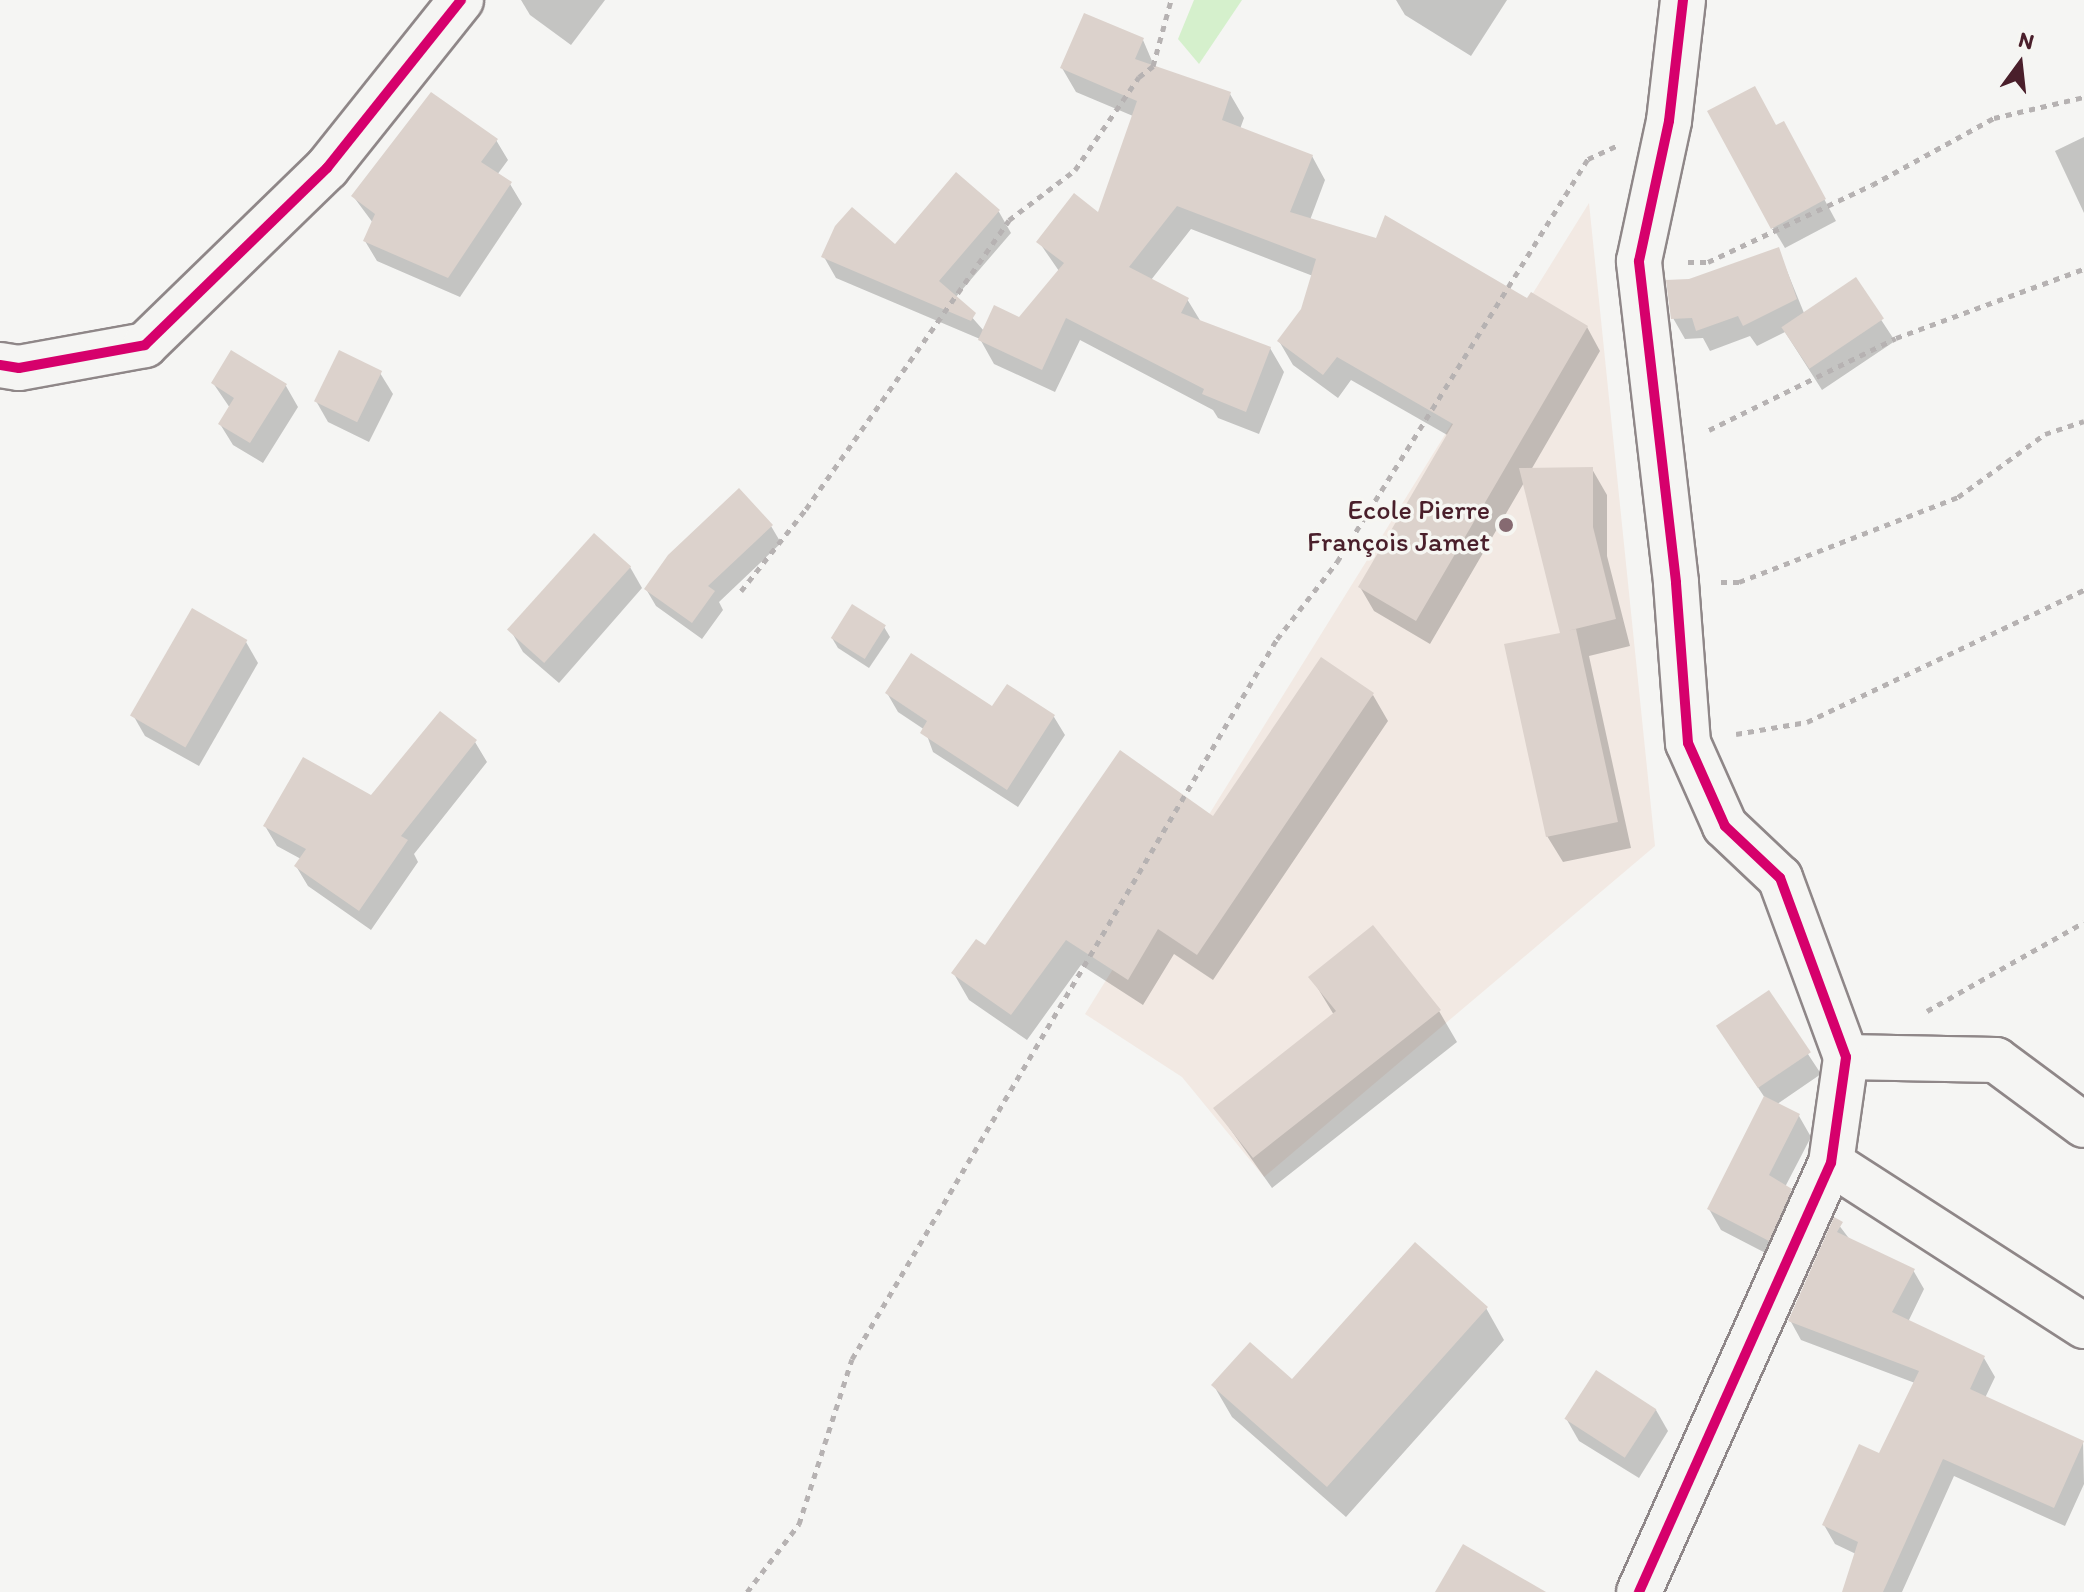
<!DOCTYPE html>
<meta charset="utf-8">
<style>
body{margin:0}
#map{position:relative;width:2084px;height:1592px;overflow:hidden;background:#f5f5f3;font-family:Itim,sans-serif}
div>[style]{position:absolute}
.built>*{inset:0;background:#f2e9e3}
.green>*{inset:0;background:#d5f0cc}
.shadow>*{inset:0;background:#0003}
.building>*{inset:0;background:#dcd2cc;transform-origin:0 0}
.path>*{height:5px;margin-top:-2.5px;transform-origin:0;background:repeating-linear-gradient(90deg,#b6b2b2 0 6px,transparent 0 12px)}
.roads{filter:drop-shadow(2px 0 #8f8788) drop-shadow(-2px 0 #8f8788) drop-shadow(0 2px #8f8788) drop-shadow(0 -2px #8f8788)}
.street>*{height:44px;margin:-22px;padding:0 22px;transform-origin:22px;border-radius:22px;background:#f5f5f3}
.cycleway>*{height:10px;margin:-5px;padding:0 5px;transform-origin:5px;border-radius:5px;background:#d6006c}
.dots>*{width:22px;height:22px;translate:-50% -50%;box-sizing:border-box;border:4px solid #f6f6f2;border-radius:50%}
span{translate:-50% -50%;white-space:nowrap;text-align:center;line-height:1.15;-webkit-text-stroke:7px #f6f6f2;paint-order:stroke}
.poi-label{font-size:28px;color:#4a1f2b}
.right{translate:-100% -50%;text-align:right}
.north{position:absolute;left:1980px;top:24px;width:80px;height:80px;-webkit-text-stroke:6px #f6f6f2;paint-order:stroke;rotate:15deg;font-size:22px;font-weight:700;line-height:32px;text-align:center;color:#4a1f2b}
.north::after{content:'';display:block;margin:auto;width:28px;height:36px;background:#4a1f2b;clip-path:polygon(50% 0,100% 100%,50% 72%,0 100%)}
</style>
<div id="map">
<div class="built">
<i style="clip-path:polygon(1589px 203px,1655px 846px,1264px 1177px,1182px 1077px,1085px 1014px)"></i>
</div>
<div class="green">
<i style="clip-path:polygon(1194px 0,1242px 0,1199px 64px,1178px 39px)"></i>
</div>
<div class="shadow">
<i style="clip-path:polygon(521px 0,605px 0,571px 45px,530px 15px)"></i>
<i style="clip-path:polygon(1396px 0,1507px 0,1471px 56px,1405px 15px)"></i>
<i style="clip-path:polygon(1143px 40px,1155px 68px,1230px 94px,1244px 118px,1240px 129px,1312px 156px,1325px 180px,1310px 220px,1528px 300px,1587px 327px,1600px 351px,1531px 470px,1592px 469px,1607px 495px,1607px 556px,1630px 646px,1589px 656px,1631px 848px,1563px 862px,1547px 836px,1563px 634px,1525px 481px,1430px 644px,1374px 611px,1360px 587px,1449px 436px,1351px 380px,1338px 398px,1293px 365px,1279px 341px,1303px 310px,1313px 276px,1191px 229px,1151px 280px,1187px 299px,1201px 322px,1270px 348px,1284px 372px,1259px 434px,1218px 418px,1213px 410px,1080px 340px,1055px 392px,994px 364px,980px 339px,836px 278px,824px 257px,895px 246px,956px 175px,999px 212px,1011px 233px,955px 298px,984px 331px,1019px 320px,1059px 271px,1039px 242px,1099px 215px,1133px 116px,1076px 92px,1062px 68px)"></i>
<i style="clip-path:polygon(1776px 128px,1795px 145px,1836px 221px,1785px 248px,1773px 228px)"></i>
<i style="clip-path:polygon(2084px 137px,2084px 213px,2055px 151px)"></i>
<i style="clip-path:polygon(496px 140px,508px 160px,497px 175px,510px 184px,522px 204px,460px 297px,377px 261px,365px 241px,373px 223px,353px 196px)"></i>
<i style="clip-path:polygon(1778px 249px,1804px 313px,1855px 280px,1895px 341px,1822px 390px,1785px 332px,1757px 346px,1750px 336px,1710px 351px,1703px 338px,1685px 339px,1673px 318px,1690px 281px)"></i>
<i style="clip-path:polygon(380px 373px,393px 394px,369px 442px,328px 422px,316px 401px)"></i>
<i style="clip-path:polygon(213px 383px,286px 386px,298px 407px,263px 463px,233px 445px,220px 424px,230px 408px)"></i>
<i style="clip-path:polygon(771px 526px,781px 543px,719px 602px,723px 610px,702px 639px,656px 606px,646px 589px)"></i>
<i style="clip-path:polygon(630px 567px,642px 588px,559px 683px,523px 652px,511px 631px)"></i>
<i style="clip-path:polygon(884px 627px,890px 637px,869px 668px,838px 648px,832px 638px)"></i>
<i style="clip-path:polygon(246px 642px,258px 663px,199px 766px,145px 736px,133px 715px)"></i>
<i style="clip-path:polygon(1008px 687px,1054px 717px,1065px 735px,1018px 807px,933px 752px,925px 730px,898px 712px,887px 693px,993px 709px)"></i>
<i style="clip-path:polygon(1373px 695px,1388px 721px,1213px 980px,1174px 954px,1143px 1005px,1081px 965px,1027px 1040px,969px 1000px,954px 974px,986px 948px,1214px 819px)"></i>
<i style="clip-path:polygon(475px 742px,487px 762px,414px 854px,418px 862px,371px 930px,308px 886px,296px 866px,301px 859px,277px 846px,265px 826px,371px 797px)"></i>
<i style="clip-path:polygon(1311px 977px,1439px 1011px,1457px 1042px,1272px 1188px,1216px 1109px,1334px 1015px)"></i>
<i style="clip-path:polygon(1768px 993px,1821px 1074px,1776px 1105px,1799px 1116px,1811px 1137px,1785px 1187px,1803px 1212px,1781px 1261px,1721px 1230px,1709px 1209px,1765px 1098px,1731px 1047px)"></i>
<i style="clip-path:polygon(1835px 1220px,1851px 1241px,1913px 1270px,1924px 1289px,1908px 1322px,1984px 1358px,1995px 1377px,1985px 1398px,2083px 1443px,2084px 1484px,2065px 1526px,1954px 1476px,1902px 1592px,1844px 1592px,1856px 1554px,1835px 1544px,1824px 1525px,1880px 1455px,1915px 1383px,1801px 1340px,1790px 1320px)"></i>
<i style="clip-path:polygon(1486px 1308px,1504px 1340px,1346px 1517px,1232px 1417px,1214px 1386px,1292px 1382px)"></i>
<i style="clip-path:polygon(1656px 1410px,1668px 1431px,1639px 1478px,1579px 1441px,1567px 1420px)"></i>
</div>
<div class="building">
<i style="clip-path:polygon(1084px 13px,1144px 38px,1135px 59px,1231px 92px,1222px 120px,1313px 155px,1290px 212px,1376px 238px,1385px 215px,1527px 298px,1531px 292px,1588px 326px,1416px 621px,1358px 587px,1453px 424px,1337px 357px,1323px 375px,1277px 341px,1301px 309px,1316px 259px,1177px 206px,1129px 267px,1189px 298px,1181px 313px,1271px 347px,1246px 412px,1202px 394px,1204px 389px,1066px 318px,1042px 370px,978px 340px,994px 305px,1019px 317px,1064px 263px,1036px 242px,1074px 193px,1098px 212px,1137px 101px,1060px 68px)"></i>
<i style="clip-path:polygon(1755px 86px,1776px 125px,1784px 121px,1826px 199px,1771px 229px,1707px 111px)"></i>
<i style="clip-path:polygon(431px 92px,498px 139px,481px 162px,512px 182px,448px 278px,363px 241px,375px 214px,351px 196px)"></i>
<i style="clip-path:polygon(956px 172px,1000px 210px,939px 281px,976px 313px,971px 321px,821px 257px,835px 226px,852px 207px,895px 244px)"></i>
<i style="clip-path:polygon(1779px 247px,1797px 299px,1743px 326px,1738px 316px,1696px 331px,1692px 318px,1671px 319px,1666px 280px,1689px 279px)"></i>
<i style="left:1856px;top:277px;width:50px;height:90px;rotate:56deg"></i>
<i style="clip-path:polygon(231px 350px,287px 384px,250px 443px,218px 424px,234px 398px,211px 383px)"></i>
<i style="left:339px;top:350px;width:48px;height:57px;rotate:26deg"></i>
<i style="clip-path:polygon(1593px 467px,1593px 527px,1616px 619px,1567px 631px,1576px 629px,1618px 822px,1546px 837px,1504px 644px,1560px 633px,1519px 468px)"></i>
<i style="clip-path:polygon(739px 488px,773px 525px,708px 586px,715px 591px,692px 623px,644px 589px,668px 555px)"></i>
<i style="left:594px;top:533px;width:50px;height:130px;rotate:42deg"></i>
<i style="left:852px;top:604px;width:40px;height:40px;rotate:32deg"></i>
<i style="left:192px;top:608px;width:64px;height:124px;rotate:30deg"></i>
<i style="clip-path:polygon(911px 653px,992px 706px,1007px 684px,1055px 715px,1007px 790px,920px 733px,927px 721px,885px 693px)"></i>
<i style="clip-path:polygon(1321px 657px,1374px 693px,1197px 955px,1158px 929px,1128px 980px,1066px 940px,1011px 1015px,951px 973px,976px 939px,985px 945px,1120px 750px,1213px 816px)"></i>
<i style="clip-path:polygon(440px 711px,477px 740px,401px 836px,408px 840px,359px 911px,294px 866px,306px 849px,263px 826px,303px 757px,371px 795px)"></i>
<i style="clip-path:polygon(1373px 925px,1441px 1010px,1253px 1158px,1213px 1108px,1336px 1011px,1308px 977px)"></i>
<i style="left:1769px;top:990px;width:75px;height:64px;rotate:56deg"></i>
<i style="clip-path:polygon(1764px 1096px,1800px 1114px,1769px 1175px,1792px 1189px,1769px 1241px,1707px 1209px)"></i>
<i style="clip-path:polygon(1834px 1217px,1843px 1222px,1837px 1232px,1915px 1269px,1892px 1312px,1985px 1356px,1970px 1389px,2084px 1441px,2054px 1508px,1943px 1459px,1883px 1592px,1842px 1592px,1858px 1542px,1822px 1525px,1859px 1444px,1879px 1453px,1919px 1371px,1788px 1321px)"></i>
<i style="clip-path:polygon(1415px 1242px,1488px 1307px,1327px 1487px,1211px 1385px,1250px 1342px,1292px 1379px)"></i>
<i style="left:1596px;top:1370px;width:72px;height:58px;rotate:33deg"></i>
<i style="clip-path:polygon(1463px 1544px,1546px 1592px,1435px 1592px)"></i>
</div>
<div class="path">
<i style="left:1688px;top:262px;width:20px"></i>
<i style="left:1708px;top:262px;width:181px;rotate:-25.2deg"></i>
<i style="left:1872px;top:185px;width:139px;rotate:-28.8deg"></i>
<i style="left:1994px;top:118px;width:92px;rotate:-13.1deg"></i>
<i style="left:1709px;top:430px;width:208px;rotate:-26.2deg"></i>
<i style="left:1896px;top:338px;width:200px;rotate:-20.2deg"></i>
<i style="left:1721px;top:582px;width:18px"></i>
<i style="left:1739px;top:582px;width:235px;rotate:-21.2deg"></i>
<i style="left:1958px;top:497px;width:107px;rotate:-35.9deg"></i>
<i style="left:2045px;top:434px;width:41px;rotate:-18.4deg"></i>
<i style="left:741px;top:591px;width:105px;rotate:-51.6deg"></i>
<i style="left:806px;top:509px;width:353px;rotate:-54.9deg"></i>
<i style="left:1009px;top:220px;width:83px;rotate:-37.1deg"></i>
<i style="left:1075px;top:170px;width:113px;rotate:-55.5deg"></i>
<i style="left:1139px;top:77px;width:18px;rotate:-38deg"></i>
<i style="left:1153px;top:66px;width:68px;rotate:-74.7deg"></i>
<i style="left:1736px;top:734px;width:72px;rotate:-9.6deg"></i>
<i style="left:1807px;top:722px;width:307px;rotate:-25.5deg"></i>
<i style="left:1927px;top:1011px;width:180px;rotate:-29.5deg"></i>
<i style="left:747px;top:1592px;width:86px;rotate:-52.6deg"></i>
<i style="left:799px;top:1524px;width:173px;rotate:-72.2deg"></i>
<i style="left:852px;top:1359px;width:836px;rotate:-59.45deg"></i>
<i style="left:1277px;top:639px;width:98px;rotate:-52.1deg"></i>
<i style="left:1337px;top:562px;width:475px;rotate:-58.1deg"></i>
<i style="left:1588px;top:159px;width:31px;rotate:-25deg"></i>
</div>
<div class="roads">
<div class="street">
<i style="left:0;top:365px;width:19px;rotate:9deg"></i>
<i style="left:19px;top:368px;width:128px;rotate:-10.3deg"></i>
<i style="left:145px;top:345px;width:254px;rotate:-44.2deg"></i>
<i style="left:327px;top:168px;width:215px;rotate:-51.4deg"></i>
<i style="left:1846px;top:1057px;width:150px;rotate:1.1deg"></i>
<i style="left:1996px;top:1060px;width:109px;rotate:36.5deg"></i>
<i style="left:1831px;top:1163px;width:301px;rotate:32.8deg"></i>
<i style="left:1639px;top:1592px;width:470px;rotate:-65.9deg"></i>
<i style="left:1831px;top:1163px;width:107px;rotate:-81.9deg"></i>
<i style="left:1846px;top:1057px;width:191px;rotate:-110.2deg"></i>
<i style="left:1780px;top:878px;width:76px;rotate:-136.6deg"></i>
<i style="left:1725px;top:826px;width:91px;rotate:-114deg"></i>
<i style="left:1688px;top:743px;width:161px;rotate:-94.3deg"></i>
<i style="left:1676px;top:582px;width:323px;rotate:-96.6deg"></i>
<i style="left:1639px;top:261px;width:143px;rotate:-77.9deg"></i>
<i style="left:1669px;top:121px;width:122px;rotate:-83.4deg"></i>
</div>
</div>
<div class="cycleway">
<i style="left:0;top:365px;width:19px;rotate:9deg"></i>
<i style="left:19px;top:368px;width:128px;rotate:-10.3deg"></i>
<i style="left:145px;top:345px;width:254px;rotate:-44.2deg"></i>
<i style="left:327px;top:168px;width:215px;rotate:-51.4deg"></i>
<i style="left:1639px;top:1592px;width:470px;rotate:-65.9deg"></i>
<i style="left:1831px;top:1163px;width:107px;rotate:-81.9deg"></i>
<i style="left:1846px;top:1057px;width:191px;rotate:-110.2deg"></i>
<i style="left:1780px;top:878px;width:76px;rotate:-136.6deg"></i>
<i style="left:1725px;top:826px;width:91px;rotate:-114deg"></i>
<i style="left:1688px;top:743px;width:161px;rotate:-94.3deg"></i>
<i style="left:1676px;top:582px;width:323px;rotate:-96.6deg"></i>
<i style="left:1639px;top:261px;width:143px;rotate:-77.9deg"></i>
<i style="left:1669px;top:121px;width:122px;rotate:-83.4deg"></i>
</div>
<div class="dots">
<i style="left:1506px;top:525px;background:#866a71"></i>
</div>
<div class="poi-label">
<span class="right" style="left:1490px;top:525px">Ecole Pierre<br>François Jamet</span>
</div>
<div class="north">N</div>
</div>
